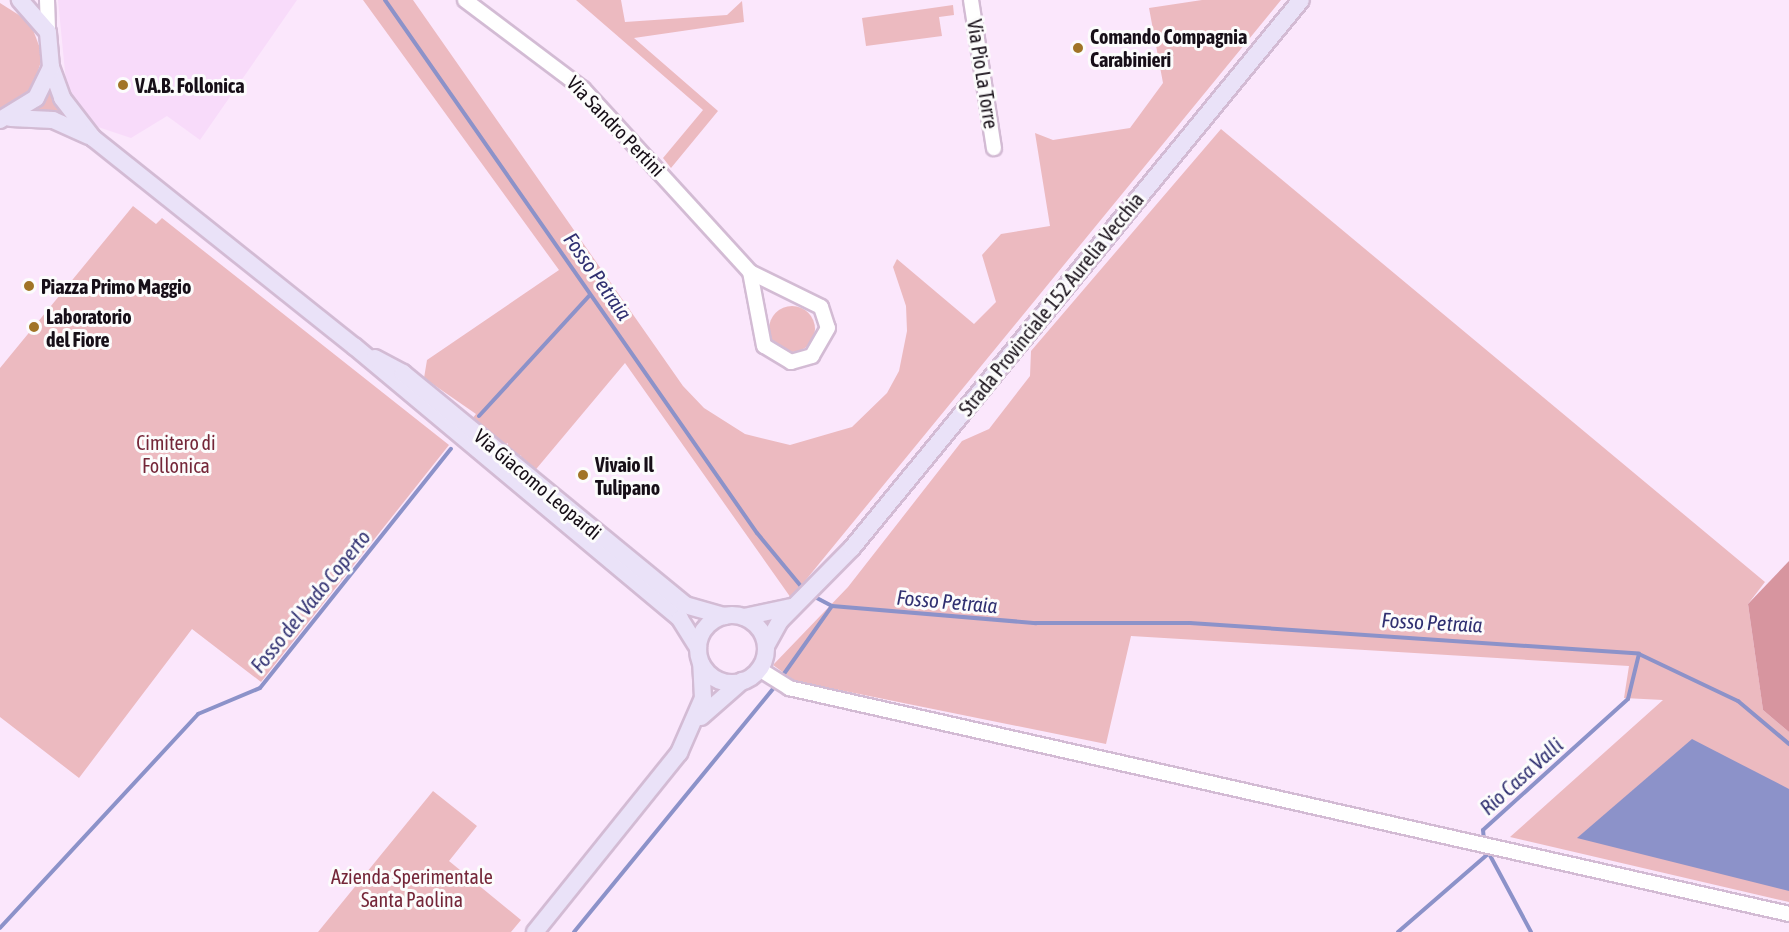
<!DOCTYPE html>
<style>
body{margin:0}
#map{position:relative;width:1789px;height:932px;overflow:hidden;background:#fbe7fc;font-family:"Asap Condensed",sans-serif}
div>[style]{position:absolute}
.built>*{inset:0;background:#f8dbfa}
.green>*{inset:0;background:#ecbac0}
.round{border-radius:50%}
.forest>*{inset:0;background:#d7959f}
.water>*{inset:0;background:#8c92c9}
.stream>*{height:4px;margin:-2px;padding:0 2px;transform-origin:2px;border-radius:2px;background:#8c92c9}
.roads{filter:drop-shadow(2px 0 #d3bbd4) drop-shadow(-2px 0 #d3bbd4) drop-shadow(0 2px #d3bbd4) drop-shadow(0 -2px #d3bbd4)}
.minor>*{height:14px;margin:-7px;padding:0 7px;transform-origin:7px;border-radius:7px;background:#fff}
.major>*{height:16px;margin:-8px;padding:0 8px;transform-origin:8px;border-radius:8px;background:#eae2f8}
.major>.ring{margin:-8px;padding:0;box-sizing:content-box;background:none;border:16px solid #eae2f8;border-radius:50%}
.dots>*{width:16px;height:16px;translate:-50% -50%;box-sizing:border-box;border:3px solid #fcfcfc;border-radius:50%}
span{translate:-50% -50%;white-space:nowrap;text-align:center;line-height:1.15;-webkit-text-stroke:6px #fcfcfc;paint-order:stroke}
.poi-label{font-size:20px;color:#170f18;font-weight:700}
.left{translate:0 -50%;text-align:left}
.street-label{font-size:20px;color:#170f18}
.park-label{font-size:20px;color:#742638}
.water-label{font-size:21px;color:#303071;font-style:italic}
</style>
<div id="map">
<div class="built">
<i style="clip-path:polygon(58px 0,297px 0,200px 140px,167px 116px,131px 138px,98px 127px,67px 92px)"></i>
</div>
<div class="green">
<i style="clip-path:polygon(363px 0,413px 0,683px 386px,704px 408px,745px 434px,790px 445px,852px 427px,887px 393px,899px 371px,907px 331px,906px 306px,893px 267px,897px 259px,974px 324px,996px 302px,982px 255px,1001px 234px,1050px 226px,1035px 133px,1053px 140px,1130px 128px,1163px 83px,1149px 8px,1202px 0,1281px 0,791px 598px,625px 363px,532px 474px,522px 466px,521px 455px,516px 460px,506px 452px,508px 443px,500px 447px,485px 434px,488px 429px,472px 419px,476px 414px,424px 378px,427px 360px,559px 270px)"></i>
<i style="clip-path:polygon(576px 0,621px 0,625px 22px,727px 15px,742px 1px,744px 22px,634px 38px,718px 111px,671px 168px,663px 158px,703px 110px)"></i>
<i style="clip-path:polygon(0 3px,30px 22px,43px 56px,31px 91px,0 111px)"></i>
<i style="clip-path:polygon(953px 5px,954px 15px,939px 17px,942px 36px,866px 46px,862px 18px)"></i>
<i style="clip-path:polygon(51px 89px,59px 108px,66px 118px,30px 113px)"></i>
<i style="clip-path:polygon(1221px 129px,1765px 582px,1748px 604px,1763px 710px,1789px 732px,1789px 902px,1510px 837px,1663px 700px,1624px 698px,1629px 666px,1131px 636px,1106px 744px,795px 681px,773px 665px,848px 587px,962px 441px,989px 429px,1030px 376px,1031px 351px)"></i>
<i style="clip-path:polygon(133px 206px,156px 224px,162px 218px,449px 445px,261px 682px,192px 629px,79px 778px,0 717px,0 368px)"></i>
<i class="round" style="left:769px;top:306px;width:46px;height:46px"></i>
<i style="clip-path:polygon(433px 791px,477px 826px,449px 861px,521px 920px,511px 932px,318px 932px)"></i>
</div>
<div class="forest">
<i style="clip-path:polygon(1789px 561px,1789px 732px,1763px 710px,1748px 604px)"></i>
</div>
<div class="water">
<i style="clip-path:polygon(1692px 739px,1789px 789px,1789px 891px,1577px 838px)"></i>
</div>
<div class="stream">
<i style="left:385px;top:0;width:650px;rotate:55.09deg"></i>
<i style="left:757px;top:533px;width:74px;rotate:50.5deg"></i>
<i style="left:479px;top:416px;width:164px;rotate:-47.5deg"></i>
<i style="left:813px;top:596px;width:21px;rotate:28deg"></i>
<i style="left:832px;top:606px;width:205px;rotate:4.8deg"></i>
<i style="left:1036px;top:623px;width:154px"></i>
<i style="left:1190px;top:623px;width:450px;rotate:3.9deg"></i>
<i style="left:1639px;top:654px;width:110px;rotate:25.4deg"></i>
<i style="left:1738px;top:701px;width:67px;rotate:40.1deg"></i>
<i style="left:781px;top:678px;width:88px;rotate:-54.7deg"></i>
<i style="left:1484px;top:841px;width:11px;rotate:-95deg"></i>
<i style="left:1483px;top:830px;width:195px;rotate:-42.1deg"></i>
<i style="left:1628px;top:699px;width:46px;rotate:-76.3deg"></i>
<i style="left:1486px;top:848px;width:95px;rotate:61.8deg"></i>
<i style="left:0;top:928px;width:292px;rotate:-47.2deg"></i>
<i style="left:198px;top:714px;width:67px;rotate:-22.8deg"></i>
<i style="left:260px;top:688px;width:306px;rotate:-51.4deg"></i>
<i style="left:574px;top:932px;width:320px;rotate:-50.7deg"></i>
<i style="left:1398px;top:932px;width:119px;rotate:-40.9deg"></i>
</div>
<div class="roads">
<div class="minor">
<i style="left:47px;top:0;width:32px;rotate:88deg"></i>
<i style="left:465px;top:0;width:148px;rotate:37deg"></i>
<i style="left:583px;top:89px;width:248px;rotate:47.6deg"></i>
<i style="left:750px;top:272px;width:79px;rotate:26.2deg"></i>
<i style="left:821px;top:307px;width:22px;rotate:72deg"></i>
<i style="left:828px;top:328px;width:32px;rotate:120deg"></i>
<i style="left:812px;top:356px;width:22px;rotate:164deg"></i>
<i style="left:791px;top:362px;width:31px;rotate:-149deg"></i>
<i style="left:764px;top:346px;width:75px;rotate:-100.7deg"></i>
<i style="left:971px;top:0;width:150px;rotate:81.2deg"></i>
<i style="left:759px;top:669px;width:36px;rotate:32deg"></i>
<i style="left:789px;top:688px;width:1025px;rotate:12.73deg"></i>
</div>
<div class="major">
<i style="left:51px;top:67px;width:33px;rotate:70deg"></i>
<i style="left:62px;top:98px;width:51px;rotate:52.2deg"></i>
<i style="left:93px;top:138px;width:334px;rotate:38.6deg"></i>
<i style="left:354px;top:346px;width:425px;rotate:39.9deg"></i>
<i style="left:680px;top:619px;width:34px;rotate:58deg"></i>
<i style="left:11px;top:118px;width:42px;rotate:2.7deg"></i>
<i style="left:53px;top:120px;width:39px;rotate:24deg"></i>
<i style="left:0;top:120px;width:42px;rotate:-31.4deg"></i>
<i style="left:36px;top:98px;width:34px;rotate:-64deg"></i>
<i style="left:51px;top:67px;width:35px;rotate:-95deg"></i>
<i style="left:48px;top:32px;width:43px;rotate:-131.2deg"></i>
<i style="left:375px;top:358px;width:32px;rotate:28deg"></i>
<i style="left:403px;top:373px;width:365px;rotate:39.4deg"></i>
<i style="left:685px;top:605px;width:41px;rotate:15.8deg"></i>
<i class="ring" style="left:698px;top:615px;width:52px;height:52px"></i>
<i style="left:744px;top:617px;width:48px;rotate:-12deg"></i>
<i style="left:766px;top:646px;width:29px;rotate:-61deg"></i>
<i style="left:780px;top:621px;width:103px;rotate:-45.4deg"></i>
<i style="left:852px;top:548px;width:708px;rotate:-50.67deg"></i>
<i style="left:701px;top:717px;width:55px;rotate:-41.3deg"></i>
<i style="left:535px;top:932px;width:230px;rotate:-51.2deg"></i>
<i style="left:679px;top:753px;width:60px;rotate:-66.4deg"></i>
<i style="left:703px;top:698px;width:34px;rotate:-93deg"></i>
</div>
</div>
<div class="dots">
<i style="left:1078px;top:48px;background:#a17426"></i>
<i style="left:123px;top:85px;background:#a17426"></i>
<i style="left:29px;top:286px;background:#a17426"></i>
<i style="left:34px;top:327px;background:#a17426"></i>
<i style="left:583px;top:475px;background:#a17426"></i>
</div>
<div class="poi-label">
<span class="left" style="left:1090px;top:48px">Comando Compagnia<br>Carabinieri</span>
<span class="left" style="left:135px;top:85px">V.A.B. Follonica</span>
<span class="left" style="left:41px;top:286px">Piazza Primo Maggio</span>
<span class="left" style="left:46px;top:328px">Laboratorio<br>del Fiore</span>
<span class="left" style="left:595px;top:476px">Vivaio Il<br>Tulipano</span>
</div>
<div class="street-label">
<span style="left:983px;top:74px;rotate:81deg">Via Pio La Torre</span>
<span style="left:616px;top:126px;rotate:46deg">Via Sandro Pertini</span>
<span style="left:1051px;top:304px;rotate:-51deg">Strada Provinciale 152 Aurelia Vecchia</span>
<span style="left:538px;top:484px;rotate:40deg">Via Giacomo Leopardi</span>
</div>
<div class="park-label">
<span style="left:176px;top:454px">Cimitero di<br>Follonica</span>
<span style="left:412px;top:888px">Azienda Sperimentale<br>Santa Paolina</span>
</div>
<div class="water-label">
<span style="left:598px;top:276px;rotate:55deg">Fosso Petraia</span>
<span style="left:310px;top:601px;rotate:-51deg">Fosso del Vado Coperto</span>
<span style="left:947px;top:601px;rotate:5deg">Fosso Petraia</span>
<span style="left:1432px;top:622px;rotate:3deg">Fosso Petraia</span>
<span style="left:1521px;top:776px;rotate:-42deg">Rio Casa Valli</span>
</div>
</div>
